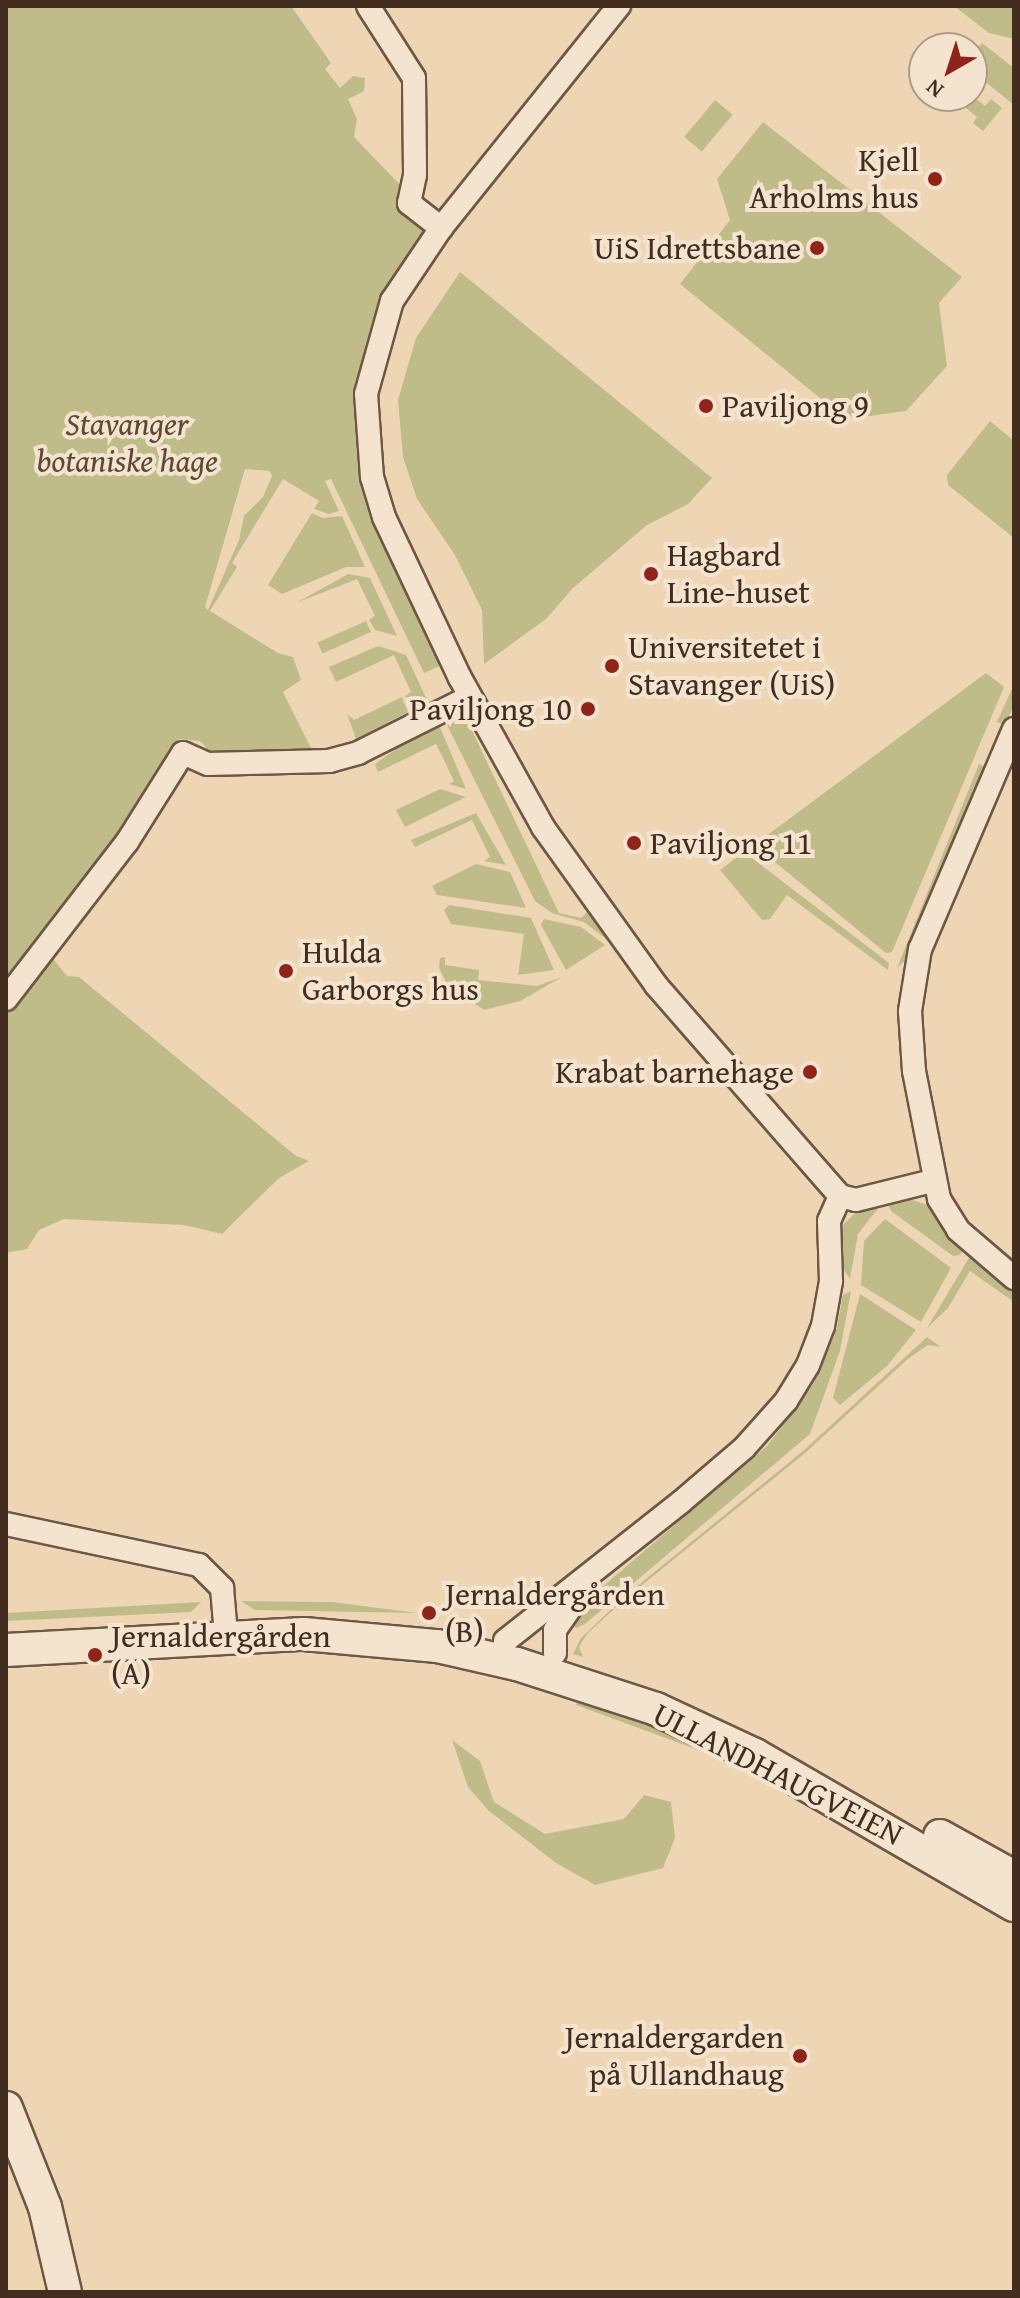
<!DOCTYPE html>
<meta charset="utf-8">
<style>
body{margin:0}
#map{position:relative;width:1020px;height:2298px;overflow:hidden;background:#eed6b5;font-family:"Gentium Book Plus",serif}
div>[style]{position:absolute}
.green>*{inset:0;background:#bfbc8a;transform-origin:0 0}
.roads{filter:drop-shadow(2px 0 #6e5745) drop-shadow(-2px 0 #6e5745) drop-shadow(0 2px #6e5745) drop-shadow(0 -2px #6e5745)}
.street>*{height:22px;margin:-11px;padding:0 11px;transform-origin:11px;border-radius:11px;background:#f4e4cf}
.secondary>*{height:32px;margin:-16px;padding:0 16px;transform-origin:16px;border-radius:16px;background:#f4e4cf}
.dots>*{width:22px;height:22px;translate:-50% -50%;box-sizing:border-box;border:4px solid #f4e4cf;border-radius:50%}
span{translate:-50% -50%;white-space:nowrap;text-align:center;line-height:1.15;-webkit-text-stroke:8px #f4e4cf;paint-order:stroke}
.poi-label{font-size:32px;color:#432d20}
.right{translate:-100% -50%;text-align:right}
.left{translate:0 -50%;text-align:left}
.park-label{font-size:32px;color:#5c4a35;font-style:italic}
.street-label{font-size:32px;color:#432d20}
.frame{position:absolute;inset:0;border:8px solid #432d20;pointer-events:none}
.north{position:absolute;left:908px;top:32px;width:80px;height:80px;box-sizing:border-box;background:#f4e4cf;border:2px solid #ad9b89;border-radius:50%;rotate:219deg;font-size:22px;font-weight:700;line-height:32px;text-align:center;color:#432d20}
.north::after{content:'';display:block;margin:auto;width:28px;height:36px;background:#8f2418;clip-path:polygon(50% 0,100% 100%,50% 72%,0 100%)}
</style>
<div id="map">
<div class="green">
<i style="clip-path:polygon(evenodd,6px 6px,291px 6px,331px 63px,325px 69px,340px 88px,353px 76px,365px 78px,364px 91px,348px 99px,357px 119px,354px 137px,407px 192px,426px 229px,382px 301px,367px 341px,358px 384px,357px 442px,364px 482px,444px 664px,424px 673px,331px 479px,325px 481px,339px 511px,329px 514px,314px 509px,319px 501px,283px 479px,232px 563px,237px 567px,210px 611px,278px 653px,293px 657px,301px 680px,283px 692px,312px 750px,213px 755px,200px 741px,179px 739px,50px 955px,67px 976px,79px 977px,296px 1156px,309px 1161px,279px 1178px,222px 1234px,184px 1225px,64px 1219px,39px 1230px,27px 1249px,6px 1253px,6px 6px,245px 469px,270px 471px,272px 476px,263px 497px,244px 516px,239px 540px,208px 610px,205px 607px,245px 469px)"></i>
<i style="clip-path:polygon(954px 6px,1014px 6px,1014px 39px,989px 33px)"></i>
<i style="clip-path:polygon(982px 43px,1014px 68px,1014px 105px,972px 71px,972px 56px)"></i>
<i style="clip-path:polygon(972px 95px,985px 106px,991px 99px,1002px 108px,983px 131px,973px 123px,977px 117px,956px 100px,951px 105px,941px 96px)"></i>
<i style="left:715px;top:100px;width:23px;height:48px;rotate:40deg"></i>
<i style="clip-path:polygon(763px 122px,962px 277px,939px 303px,947px 366px,906px 411px,855px 418px,831px 407px,680px 284px,730px 220px,717px 179px)"></i>
<i style="clip-path:polygon(460px 272px,712px 478px,688px 504px,647px 525px,573px 588px,546px 619px,484px 664px,482px 610px,455px 555px,417px 499px,403px 457px,398px 400px,416px 338px)"></i>
<i style="clip-path:polygon(990px 421px,1014px 441px,1014px 538px,948px 485px,947px 475px)"></i>
<i style="clip-path:polygon(312px 513px,323px 518px,342px 516px,365px 567px,346px 567px,282px 594px,268px 585px)"></i>
<i style="clip-path:polygon(348px 574px,370px 578px,397px 636px,375px 630px,369px 620px,375px 616px,357px 579px,296px 603px)"></i>
<i style="left:366px;top:621px;width:12px;height:53px;rotate:66deg"></i>
<i style="clip-path:polygon(378px 646px,406px 655px,428px 702px,412px 710px,405px 696px,411px 692px,394px 655px,336px 682px,329px 667px)"></i>
<i style="clip-path:polygon(986px 673px,1004px 687px,892px 952px,886px 953px,754px 845px)"></i>
<i style="clip-path:polygon(1014px 684px,1014px 705px,1005px 725px,997px 722px)"></i>
<i style="clip-path:polygon(402px 697px,408px 712px,356px 739px,347px 714px,354px 720px)"></i>
<i style="clip-path:polygon(453px 714px,466px 718px,559px 913px,581px 918px,587px 912px,610px 942px,584px 922px,552px 913px,535px 901px,443px 717px)"></i>
<i style="clip-path:polygon(437px 720px,466px 789px,449px 784px,454px 781px,436px 744px,378px 772px,375px 764px)"></i>
<i style="clip-path:polygon(979px 764px,987px 768px,909px 957px,897px 968px)"></i>
<i style="clip-path:polygon(440px 789px,466px 797px,405px 827px,396px 810px)"></i>
<i style="clip-path:polygon(476px 813px,506px 865px,484px 861px,490px 857px,472px 820px,415px 847px,411px 840px)"></i>
<i style="clip-path:polygon(744px 852px,889px 963px,888px 970px,787px 895px,770px 919px,762px 920px,720px 870px)"></i>
<i style="clip-path:polygon(476px 864px,510px 872px,526px 908px,437px 895px,432px 886px)"></i>
<i style="clip-path:polygon(449px 905px,531px 918px,554px 970px,518px 975px,524px 934px,451px 924px,444px 910px)"></i>
<i style="clip-path:polygon(544px 919px,581px 927px,605px 945px,566px 970px,541px 925px)"></i>
<i style="clip-path:polygon(445px 957px,445px 965px,479px 970px,478px 980px,537px 986px,562px 977px,520px 1001px,484px 1010px,448px 986px,439px 968px,440px 958px)"></i>
<i style="clip-path:polygon(909px 1199px,931px 1206px,963px 1250px,960px 1255px,953px 1256px,891px 1211px,888px 1204px)"></i>
<i style="clip-path:polygon(879px 1207px,858px 1234px,850px 1279px,842px 1267px,842px 1226px,855px 1213px)"></i>
<i style="clip-path:polygon(885px 1219px,951px 1268px,921px 1322px,861px 1285px,864px 1241px)"></i>
<i style="clip-path:polygon(970px 1256px,1014px 1291px,1014px 1302px,970px 1271px,948px 1308px,927px 1328px)"></i>
<i style="clip-path:polygon(851px 1291px,840px 1351px,810px 1434px,585px 1624px,576px 1628px,569px 1623px,580px 1606px,768px 1445px,813px 1384px,837px 1328px,843px 1295px)"></i>
<i style="clip-path:polygon(860px 1294px,916px 1330px,887px 1366px,840px 1405px,833px 1398px)"></i>
<i style="clip-path:polygon(927px 1337px,941px 1347px,928px 1345px,909px 1358px,804px 1454px,626px 1598px,587px 1634px,579px 1647px,583px 1657px,573px 1654px,581px 1638px,625px 1596px,803px 1451px)"></i>
<i style="clip-path:polygon(241px 1601px,332px 1602px,417px 1613px,255px 1610px)"></i>
<i style="clip-path:polygon(201px 1602px,191px 1612px,6px 1621px,6px 1613px)"></i>
<i style="clip-path:polygon(581px 1691px,758px 1772px,576px 1705px)"></i>
<i style="clip-path:polygon(452px 1740px,480px 1761px,494px 1802px,545px 1834px,624px 1819px,644px 1795px,671px 1802px,675px 1838px,663px 1868px,595px 1885px,556px 1863px,489px 1811px,468px 1787px)"></i>
</div>
<div class="roads">
<div class="street">
<i style="left:368px;top:6px;width:85px;rotate:57.4deg"></i>
<i style="left:414px;top:78px;width:97px;rotate:89.4deg"></i>
<i style="left:415px;top:175px;width:29px;rotate:102deg"></i>
<i style="left:409px;top:203px;width:41px;rotate:38deg"></i>
<i style="left:1014px;top:729px;width:239px;rotate:113.1deg"></i>
<i style="left:920px;top:949px;width:63px;rotate:99.2deg"></i>
<i style="left:910px;top:1011px;width:60px;rotate:86.2deg"></i>
<i style="left:914px;top:1071px;width:130px;rotate:78.9deg"></i>
<i style="left:939px;top:1199px;width:36px;rotate:58deg"></i>
<i style="left:958px;top:1230px;width:74px;rotate:40.6deg"></i>
<i style="left:6px;top:999px;width:198px;rotate:-52.4deg"></i>
<i style="left:127px;top:842px;width:105px;rotate:-57.8deg"></i>
<i style="left:183px;top:753px;width:27px;rotate:24deg"></i>
<i style="left:208px;top:764px;width:121px;rotate:-1.4deg"></i>
<i style="left:329px;top:761px;width:30px;rotate:-15deg"></i>
<i style="left:358px;top:753px;width:125px;rotate:-26.6deg"></i>
<i style="left:840px;top:1196px;width:16px;rotate:14deg"></i>
<i style="left:856px;top:1200px;width:78px;rotate:-14deg"></i>
<i style="left:6px;top:1524px;width:197px;rotate:12deg"></i>
<i style="left:199px;top:1565px;width:33px;rotate:45deg"></i>
<i style="left:222px;top:1588px;width:47px;rotate:85.1deg"></i>
<i style="left:505px;top:1641px;width:224px;rotate:-38.3deg"></i>
<i style="left:681px;top:1502px;width:83px;rotate:-40.6deg"></i>
<i style="left:744px;top:1448px;width:63px;rotate:-48.2deg"></i>
<i style="left:786px;top:1401px;width:42px;rotate:-58.6deg"></i>
<i style="left:808px;top:1365px;width:42px;rotate:-69deg"></i>
<i style="left:823px;top:1326px;width:46px;rotate:-79.9deg"></i>
<i style="left:831px;top:1281px;width:60px;rotate:-91.9deg"></i>
<i style="left:829px;top:1221px;width:27px;rotate:-66deg"></i>
<i style="left:840px;top:1196px;width:280px;rotate:-131.1deg"></i>
<i style="left:656px;top:985px;width:194px;rotate:-125.6deg"></i>
<i style="left:543px;top:827px;width:171px;rotate:-119.1deg"></i>
<i style="left:460px;top:678px;width:178px;rotate:-115.3deg"></i>
<i style="left:384px;top:517px;width:42px;rotate:-106.7deg"></i>
<i style="left:372px;top:477px;width:83px;rotate:-94.1deg"></i>
<i style="left:366px;top:394px;width:97px;rotate:-74.4deg"></i>
<i style="left:392px;top:301px;width:88px;rotate:-56.1deg"></i>
<i style="left:441px;top:228px;width:285px;rotate:-51.3deg"></i>
<i style="left:555px;top:1653px;width:23px;rotate:-90deg"></i>
<i style="left:555px;top:1630px;width:44px;rotate:-55.2deg"></i>
</div>
<div class="secondary">
<i style="left:6px;top:1650px;width:298px;rotate:-3.1deg"></i>
<i style="left:304px;top:1634px;width:134px;rotate:5.2deg"></i>
<i style="left:437px;top:1646px;width:82px;rotate:12.7deg"></i>
<i style="left:517px;top:1664px;width:146px;rotate:17.9deg"></i>
<i style="left:656px;top:1709px;width:109px;rotate:24.9deg"></i>
<i style="left:755px;top:1755px;width:299px;rotate:30.1deg"></i>
<i style="left:940px;top:1836px;width:85px;rotate:29deg"></i>
<i style="left:6px;top:2108px;width:106px;rotate:68.5deg"></i>
<i style="left:45px;top:2207px;width:87px;rotate:76.8deg"></i>
</div>
</div>
<div class="dots">
<i style="left:935px;top:179px;background:#8f2418"></i>
<i style="left:817px;top:248px;background:#8f2418"></i>
<i style="left:706px;top:406px;background:#8f2418"></i>
<i style="left:651px;top:574px;background:#8f2418"></i>
<i style="left:612px;top:666px;background:#8f2418"></i>
<i style="left:588px;top:709px;background:#8f2418"></i>
<i style="left:634px;top:843px;background:#8f2418"></i>
<i style="left:286px;top:971px;background:#8f2418"></i>
<i style="left:810px;top:1072px;background:#8f2418"></i>
<i style="left:429px;top:1613px;background:#8f2418"></i>
<i style="left:95px;top:1655px;background:#8f2418"></i>
<i style="left:800px;top:2056px;background:#8f2418"></i>
</div>
<div class="poi-label">
<span class="right" style="left:919px;top:179px">Kjell<br>Arholms hus</span>
<span class="right" style="left:801px;top:248px">UiS Idrettsbane</span>
<span class="left" style="left:722px;top:406px">Paviljong 9</span>
<span class="left" style="left:667px;top:574px">Hagbard<br>Line-huset</span>
<span class="left" style="left:628px;top:666px">Universitetet i<br>Stavanger (UiS)</span>
<span class="right" style="left:572px;top:709px">Paviljong 10</span>
<span class="left" style="left:650px;top:843px">Paviljong 11</span>
<span class="left" style="left:302px;top:971px">Hulda<br>Garborgs hus</span>
<span class="right" style="left:794px;top:1072px">Krabat barnehage</span>
<span class="left" style="left:445px;top:1613px">Jernaldergården<br>(B)</span>
<span class="left" style="left:111px;top:1655px">Jernaldergården<br>(A)</span>
<span class="right" style="left:784px;top:2056px">Jernaldergarden<br>på Ullandhaug</span>
</div>
<div class="park-label">
<span style="left:127px;top:443px">Stavanger<br>botaniske hage</span>
</div>
<div class="street-label">
<span style="left:778px;top:1774px;rotate:27deg">ULLANDHAUGVEIEN</span>
</div>
<div class="frame"></div>
<div class="north">N</div>
</div>
